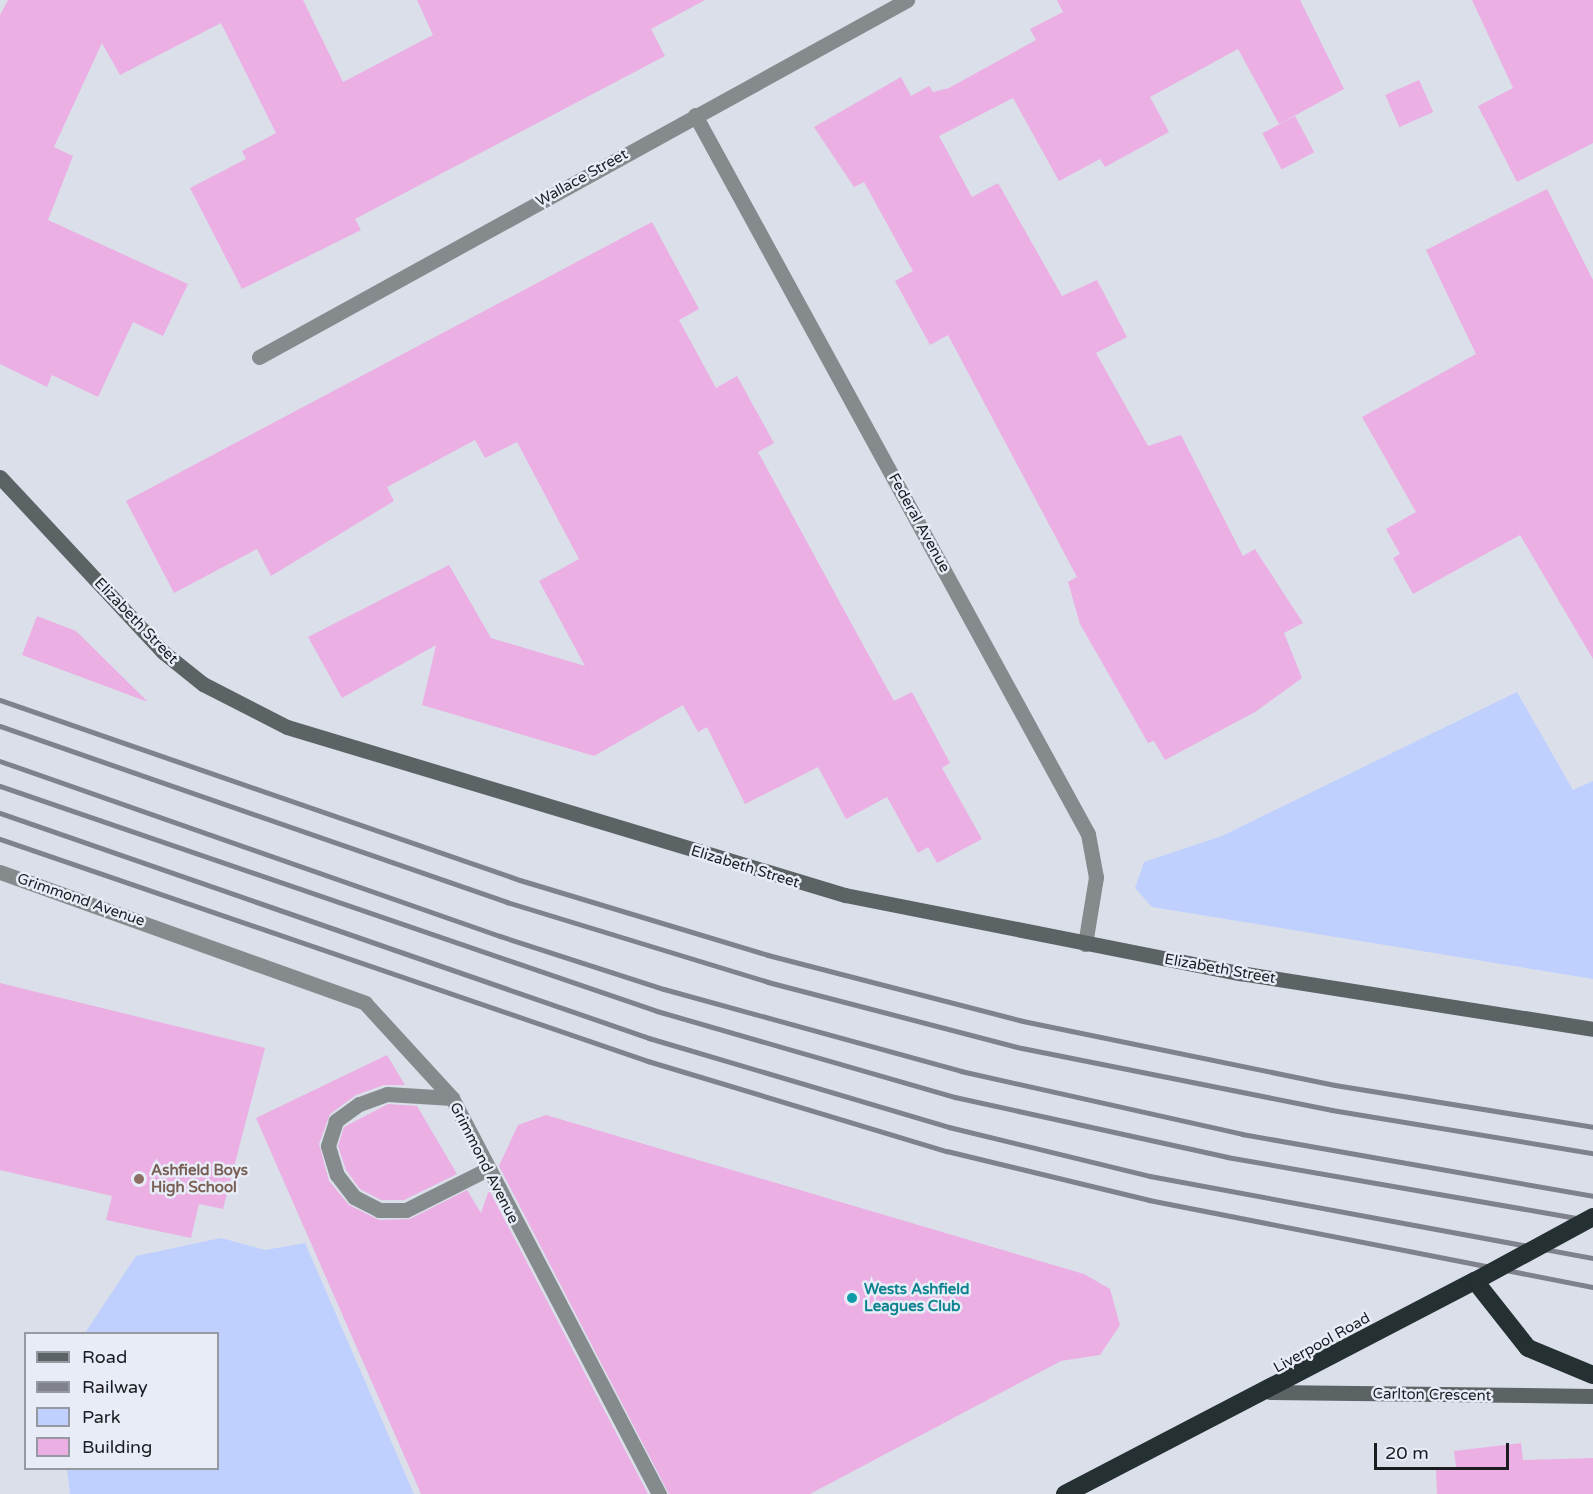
<!DOCTYPE html>
<style>
body{margin:0}
#map{position:relative;width:1593px;height:1494px;overflow:hidden;background:#dadfea;font-family:"Varela Round",sans-serif}
div>[style]{position:absolute}
.green>*{inset:0;background:#bfd0fe}
.building>*{inset:0;background:#ebafe4;transform-origin:0 0}
.lane>*{height:15px;margin:-7.5px;padding:0 7.5px;transform-origin:7.5px;border-radius:7.5px;background:#858b8c}
.street>*{height:15px;margin:-7.5px;padding:0 7.5px;transform-origin:7.5px;border-radius:7.5px;background:#858b8c}
.secondary>*{height:15px;margin:-7.5px;padding:0 7.5px;transform-origin:7.5px;border-radius:7.5px;background:#5b6364}
.highway>*{height:18px;margin:-9px;padding:0 9px;transform-origin:9px;border-radius:9px;background:#253032}
.rail>*{height:4.5px;margin:-2.25px;padding:0 2.25px;transform-origin:2.25px;border-radius:2.25px;background:#7f828a}
.highway-bridge>*{height:18px;margin:-9px;padding:0 9px;transform-origin:9px;border-radius:9px;background:#253032}
.dots>*{width:16px;height:16px;translate:-50% -50%;box-sizing:border-box;border:3px solid #e8ecf7;border-radius:50%}
span{translate:-50% -50%;white-space:nowrap;text-align:center;line-height:1.15;-webkit-text-stroke:5px #e8ecf7;paint-order:stroke}
.street-label{font-size:15px;color:#1a1c20}
.education-label{font-size:15px;color:#785e54;font-weight:700}
.left{translate:0 -50%;text-align:left}
.culture-label{font-size:15px;color:#0d838f;font-weight:700}
.legend{position:absolute;left:24px;top:1332px;width:195px;height:138px;box-sizing:border-box;background:#e8ecf7;border:2px solid #9699a1;margin:0;padding:8px 10px;list-style:none;font-size:18px;color:#1a1c20}
.legend li{display:flex;align-items:center;gap:12px;height:30px}
.legend b{width:30px;border:2px solid #9699a1}
.scale{position:absolute;left:1374px;top:1443px;width:135px;height:27px;box-sizing:border-box;border:3px solid #1a1c20;border-top:0;padding-left:8px;font-size:18px;line-height:21px;white-space:nowrap;color:#1a1c20;-webkit-text-stroke:4px #e8ecf7;paint-order:stroke}
</style>
<div id="map">
<div class="green">
<i style="clip-path:polygon(1517px 692px,1573px 790px,1593px 781px,1593px 979px,1152px 907px,1135px 888px,1144px 862px,1222px 836px)"></i>
<i style="clip-path:polygon(221px 1238px,265px 1250px,305px 1243px,414px 1494px,70px 1494px,67px 1469px,218px 1468px,218px 1334px,85px 1333px,136px 1256px)"></i>
</div>
<div class="building">
<i style="clip-path:polygon(8px 0,303px 0,343px 82px,433px 35px,417px 0,705px 0,651px 29px,665px 56px,355px 219px,361px 230px,242px 289px,190px 188px,246px 159px,242px 151px,276px 133px,221px 23px,120px 75px,102px 43px,54px 147px,73px 156px,48px 220px,188px 284px,163px 336px,133px 322px,98px 397px,52px 375px,47px 387px,0 364px,0 15px)"></i>
<i style="clip-path:polygon(1057px 0,1300px 0,1344px 89px,1279px 124px,1238px 49px,1150px 97px,1169px 132px,1105px 167px,1100px 159px,1059px 181px,1013px 98px,939px 136px,972px 197px,998px 183px,1062px 296px,1097px 280px,1127px 337px,1096px 353px,1148px 446px,1181px 435px,1243px 556px,1255px 549px,1303px 623px,1284px 633px,1302px 678px,1255px 712px,1165px 760px,1154px 741px,1148px 743px,1080px 624px,1068px 582px,1077px 577px,948px 335px,930px 345px,895px 281px,913px 271px,864px 182px,854px 187px,814px 127px,901px 77px,911px 96px,929px 86px,933px 92px,949px 88px,1036px 40px,1030px 29px,1063px 12px)"></i>
<i style="clip-path:polygon(1472px 0,1593px 0,1593px 143px,1517px 182px,1478px 106px,1513px 88px)"></i>
<i style="left:1419px;top:80px;width:35px;height:37px;rotate:66deg"></i>
<i style="left:1295px;top:116px;width:41px;height:37px;rotate:62deg"></i>
<i style="clip-path:polygon(1547px 189px,1593px 280px,1593px 659px,1520px 535px,1413px 594px,1393px 558px,1400px 554px,1386px 529px,1416px 512px,1362px 417px,1476px 354px,1426px 250px)"></i>
<i style="clip-path:polygon(652px 222px,699px 309px,679px 320px,716px 388px,737px 376px,774px 443px,758px 452px,856px 632px,894px 701px,912px 692px,950px 763px,942px 768px,982px 839px,937px 863px,928px 847px,918px 853px,887px 797px,846px 819px,818px 767px,745px 804px,707px 727px,698px 732px,683px 705px,594px 756px,422px 705px,436px 645px,342px 698px,308px 637px,449px 565px,491px 638px,585px 666px,539px 581px,579px 559px,517px 442px,485px 458px,475px 440px,387px 487px,394px 501px,271px 576px,257px 549px,174px 593px,126px 501px)"></i>
<i style="clip-path:polygon(37px 616px,76px 631px,148px 702px,22px 655px)"></i>
<i style="clip-path:polygon(0 983px,265px 1048px,223px 1209px,199px 1204px,191px 1238px,106px 1220px,112px 1196px,0 1170px)"></i>
<i style="clip-path:polygon(387px 1055px,405px 1085px,384px 1085px,356px 1095px,330px 1114px,319px 1144px,329px 1181px,349px 1205px,379px 1220px,410px 1219px,467px 1190px,481px 1213px,489px 1190px,648px 1494px,421px 1494px,256px 1118px)"></i>
<i style="clip-path:polygon(388px 1104px,417px 1106px,457px 1174px,404px 1200px,381px 1200px,360px 1189px,346px 1170px,338px 1146px,344px 1127px)"></i>
<i style="clip-path:polygon(546px 1115px,1084px 1274px,1110px 1289px,1120px 1325px,1100px 1355px,1061px 1361px,810px 1494px,669px 1494px,499px 1166px,518px 1125px)"></i>
<i style="clip-path:polygon(1521px 1443px,1523px 1460px,1593px 1458px,1593px 1494px,1437px 1494px,1436px 1469px,1456px 1467px,1454px 1451px)"></i>
</div>
<div class="lane">
<i style="left:0;top:872px;width:388px;rotate:19.7deg"></i>
<i style="left:365px;top:1003px;width:129px;rotate:47.5deg"></i>
<i style="left:452px;top:1098px;width:447px;rotate:62.4deg"></i>
<i style="left:452px;top:1098px;width:65px;rotate:-176.5deg"></i>
<i style="left:387px;top:1094px;width:30px;rotate:160deg"></i>
<i style="left:359px;top:1104px;width:29px;rotate:144deg"></i>
<i style="left:336px;top:1121px;width:26px;rotate:108deg"></i>
<i style="left:328px;top:1146px;width:30px;rotate:73deg"></i>
<i style="left:337px;top:1175px;width:28px;rotate:52deg"></i>
<i style="left:354px;top:1197px;width:28px;rotate:27deg"></i>
<i style="left:379px;top:1210px;width:27px"></i>
<i style="left:406px;top:1210px;width:89px;rotate:-26.6deg"></i>
</div>
<div class="street">
<i style="left:695px;top:115px;width:819px;rotate:61.34deg"></i>
<i style="left:1088px;top:834px;width:44px;rotate:79.5deg"></i>
<i style="left:1096px;top:877px;width:68px;rotate:99.3deg"></i>
<i style="left:259px;top:357px;width:740px;rotate:-28.85deg"></i>
</div>
<div class="secondary">
<i style="left:0;top:477px;width:239px;rotate:47deg"></i>
<i style="left:163px;top:652px;width:51px;rotate:38.7deg"></i>
<i style="left:203px;top:684px;width:94px;rotate:27.1deg"></i>
<i style="left:287px;top:727px;width:583px;rotate:16.76deg"></i>
<i style="left:845px;top:895px;width:403px;rotate:11.2deg"></i>
<i style="left:1240px;top:973px;width:357px;rotate:9deg"></i>
<i style="left:1270px;top:1392px;width:323px;rotate:0.7deg"></i>
</div>
<div class="highway">
<i style="left:1065px;top:1494px;width:462px;rotate:-27.5deg"></i>
<i style="left:1475px;top:1281px;width:85px;rotate:51.7deg"></i>
<i style="left:1528px;top:1348px;width:70px;rotate:22.6deg"></i>
</div>
<div class="rail">
<i style="left:0;top:700px;width:550px;rotate:19.09deg"></i>
<i style="left:520px;top:880px;width:259px;rotate:16.8deg"></i>
<i style="left:768px;top:955px;width:263px;rotate:14.5deg"></i>
<i style="left:1023px;top:1021px;width:318px;rotate:11.6deg"></i>
<i style="left:1335px;top:1085px;width:261px;rotate:9.2deg"></i>
<i style="left:0;top:726px;width:537px;rotate:19.14deg"></i>
<i style="left:507px;top:902px;width:273px;rotate:17deg"></i>
<i style="left:768px;top:982px;width:262px;rotate:14.6deg"></i>
<i style="left:1022px;top:1048px;width:316px;rotate:11.3deg"></i>
<i style="left:1332px;top:1110px;width:265px;rotate:9.4deg"></i>
<i style="left:0;top:761px;width:530px;rotate:19.29deg"></i>
<i style="left:500px;top:936px;width:172px;rotate:17.9deg"></i>
<i style="left:664px;top:989px;width:308px;rotate:15.4deg"></i>
<i style="left:961px;top:1071px;width:288px;rotate:12.6deg"></i>
<i style="left:1242px;top:1134px;width:356px;rotate:10deg"></i>
<i style="left:0;top:786px;width:694px;rotate:18.9deg"></i>
<i style="left:657px;top:1011px;width:310px;rotate:16.1deg"></i>
<i style="left:955px;top:1097px;width:279px;rotate:12.4deg"></i>
<i style="left:1227px;top:1157px;width:372px;rotate:9.9deg"></i>
<i style="left:0;top:813px;width:687px;rotate:19.12deg"></i>
<i style="left:649px;top:1038px;width:313px;rotate:16.5deg"></i>
<i style="left:949px;top:1127px;width:207px;rotate:13.7deg"></i>
<i style="left:1150px;top:1176px;width:451px;rotate:10.5deg"></i>
<i style="left:0;top:839px;width:685px;rotate:18.91deg"></i>
<i style="left:648px;top:1061px;width:312px;rotate:16.8deg"></i>
<i style="left:947px;top:1151px;width:208px;rotate:13.6deg"></i>
<i style="left:1149px;top:1200px;width:452px;rotate:11.1deg"></i>
</div>
<div class="highway-bridge">
<i style="left:1475px;top:1281px;width:134px;rotate:-28.5deg"></i>
</div>
<div class="dots">
<i style="left:139px;top:1179px;background:#8d6e63"></i>
<i style="left:852px;top:1298px;background:#0f9aa8"></i>
</div>
<div class="street-label">
<span style="left:582px;top:178px;rotate:-29deg">Wallace Street</span>
<span style="left:919px;top:523px;rotate:61deg">Federal Avenue</span>
<span style="left:136px;top:621px;rotate:46deg">Elizabeth Street</span>
<span style="left:745px;top:867px;rotate:17deg">Elizabeth Street</span>
<span style="left:81px;top:900px;rotate:19deg">Grimmond Avenue</span>
<span style="left:1220px;top:969px;rotate:10deg">Elizabeth Street</span>
<span style="left:484px;top:1163px;rotate:63deg">Grimmond Avenue</span>
<span style="left:1322px;top:1343px;rotate:-29deg">Liverpool Road</span>
<span style="left:1432px;top:1395px;rotate:1deg">Carlton Crescent</span>
</div>
<div class="education-label">
<span class="left" style="left:151px;top:1179px">Ashfield Boys<br>High School</span>
</div>
<div class="culture-label">
<span class="left" style="left:864px;top:1298px">Wests Ashfield<br>Leagues Club</span>
</div>
<ul class="legend">
<li><b style="height:8px;background:#5b6364"></b>Road</li>
<li><b style="height:8px;background:#7f828a"></b>Railway</li>
<li><b style="height:16px;background:#bfd0fe"></b>Park</li>
<li><b style="height:16px;background:#ebafe4"></b>Building</li>
</ul>
<div class="scale">20 m</div>
</div>
